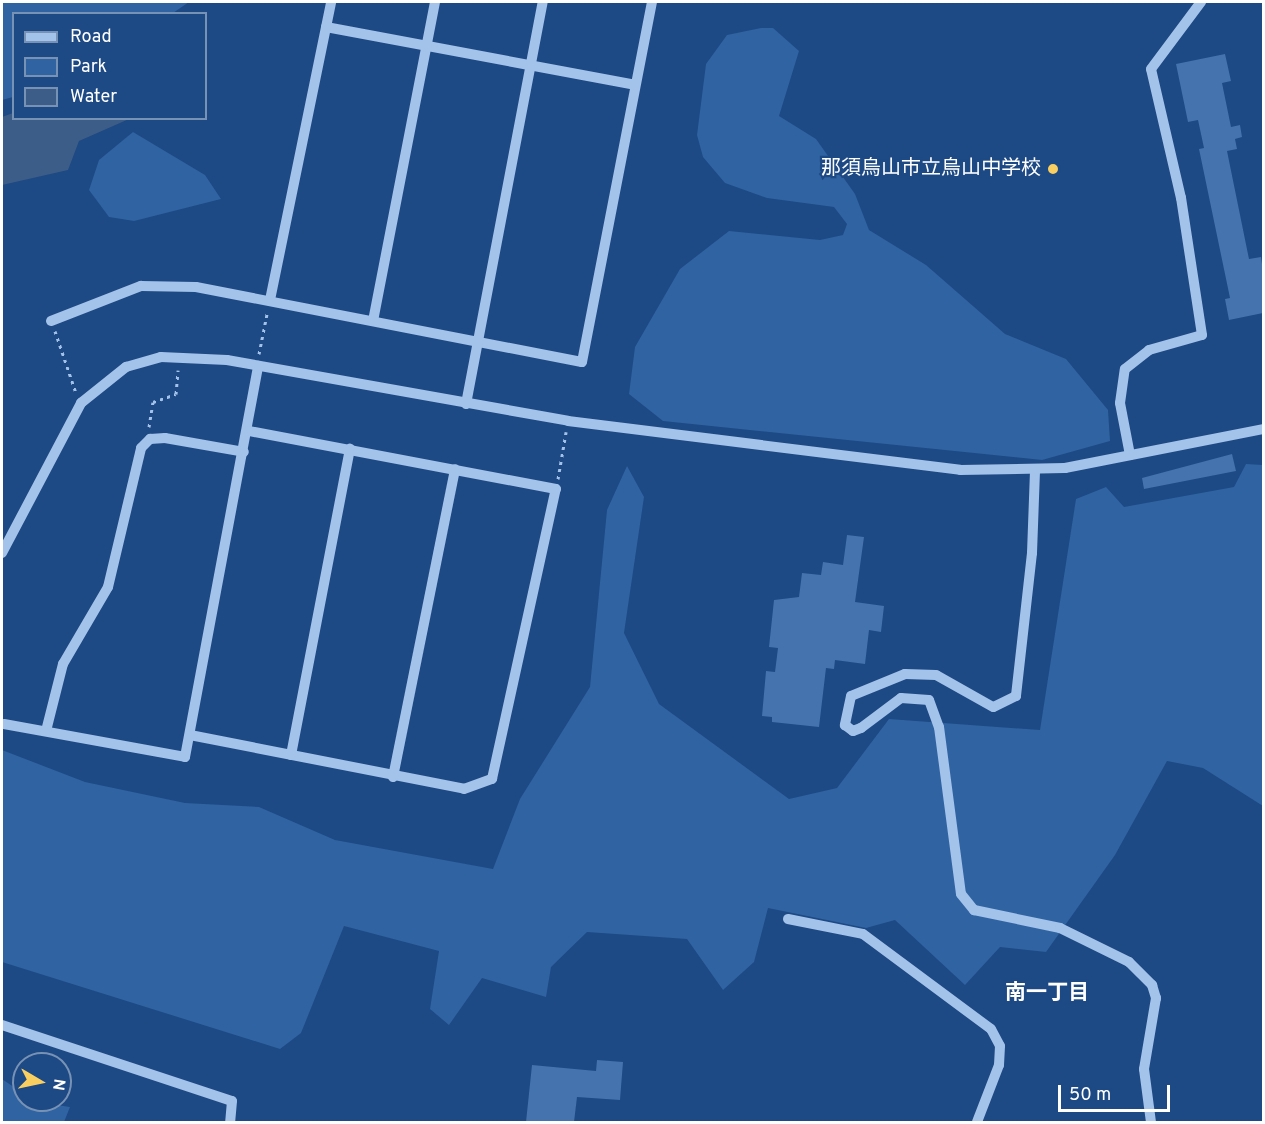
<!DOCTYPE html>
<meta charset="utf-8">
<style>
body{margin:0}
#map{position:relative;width:1265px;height:1124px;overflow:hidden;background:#1d4984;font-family:Overpass,"Noto Sans JP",sans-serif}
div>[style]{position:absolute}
.green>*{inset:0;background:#3063a2}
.water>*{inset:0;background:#3c5d87}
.building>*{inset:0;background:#4573ad}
.path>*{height:3px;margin-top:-1.5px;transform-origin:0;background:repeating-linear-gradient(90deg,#a3c3ea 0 3px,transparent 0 7.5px)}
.minor>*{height:10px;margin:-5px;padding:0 5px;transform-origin:5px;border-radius:5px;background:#a3c3ea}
.dots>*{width:16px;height:16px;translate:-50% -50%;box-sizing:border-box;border:3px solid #1d4984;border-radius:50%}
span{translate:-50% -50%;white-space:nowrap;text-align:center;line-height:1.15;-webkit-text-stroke:4.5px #1d4984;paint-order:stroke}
.poi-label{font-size:20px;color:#fff}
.right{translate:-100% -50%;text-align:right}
.neighbourhood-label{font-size:21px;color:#fff;font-weight:700}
.frame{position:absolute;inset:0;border:3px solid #fff;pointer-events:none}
.legend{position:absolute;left:12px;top:12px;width:195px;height:108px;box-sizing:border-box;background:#1d4984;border:2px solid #7792b5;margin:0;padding:8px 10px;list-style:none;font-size:18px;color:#fff}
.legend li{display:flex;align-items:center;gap:12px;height:30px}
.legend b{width:30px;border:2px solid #7792b5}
.north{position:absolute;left:12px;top:1052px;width:60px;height:60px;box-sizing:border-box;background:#1d4984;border:2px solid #7792b5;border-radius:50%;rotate:99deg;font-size:16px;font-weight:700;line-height:24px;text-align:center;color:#fff}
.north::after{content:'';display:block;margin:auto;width:21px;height:27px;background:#facf62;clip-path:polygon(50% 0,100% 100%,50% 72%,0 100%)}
.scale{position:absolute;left:1058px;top:1085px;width:112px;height:27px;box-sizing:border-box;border:3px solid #fff;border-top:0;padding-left:8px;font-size:18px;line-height:21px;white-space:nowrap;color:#fff;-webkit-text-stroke:4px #1d4984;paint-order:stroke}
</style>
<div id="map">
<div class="green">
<i style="clip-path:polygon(2px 2px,189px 2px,173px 13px,14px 14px,13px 97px,2px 100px)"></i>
<i style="clip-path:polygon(761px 28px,773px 28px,799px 51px,779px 116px,816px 139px,855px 194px,869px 230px,926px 265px,1005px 334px,1066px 359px,1108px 410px,1110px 441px,1042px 460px,663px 421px,629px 394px,635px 347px,680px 269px,729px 231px,820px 240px,843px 235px,847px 224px,834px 207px,767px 198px,725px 183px,703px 157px,697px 135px,706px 64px,727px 35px)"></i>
<i style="clip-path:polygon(133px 132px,205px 175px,221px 199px,134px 221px,109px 217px,89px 190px,99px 160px)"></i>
<i style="clip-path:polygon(1246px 464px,1263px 465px,1263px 806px,1203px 768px,1167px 761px,1115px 855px,1046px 952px,1000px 947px,965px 985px,895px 920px,866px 928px,768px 908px,754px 962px,723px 990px,687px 939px,587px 932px,551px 967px,546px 997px,482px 978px,449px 1025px,430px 1009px,439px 951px,344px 926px,301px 1033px,280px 1049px,2px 962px,2px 750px,85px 782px,185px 803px,259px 807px,335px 840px,493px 869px,520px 799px,590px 687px,607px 510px,627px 466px,644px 497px,624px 633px,659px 704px,789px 799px,837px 788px,889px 719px,1040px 730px,1076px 499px,1106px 487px,1124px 507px,1234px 487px)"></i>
<i style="clip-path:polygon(2px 1079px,24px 1094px,24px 1100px,70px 1107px,64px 1122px,2px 1122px)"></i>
</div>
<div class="water">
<i style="clip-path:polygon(13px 113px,14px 118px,129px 119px,79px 141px,68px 170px,2px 185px,2px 117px)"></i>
</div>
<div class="building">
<i style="clip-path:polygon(1225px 54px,1231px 81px,1222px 83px,1231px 127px,1240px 125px,1242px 137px,1235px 139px,1237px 149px,1227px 151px,1249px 259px,1261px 257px,1263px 271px,1263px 313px,1229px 320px,1225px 299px,1230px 298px,1199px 149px,1204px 148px,1198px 120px,1188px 122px,1176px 64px)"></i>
<i style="clip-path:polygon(1232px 454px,1236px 471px,1144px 489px,1142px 478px)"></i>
<i style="clip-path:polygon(847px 535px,864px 537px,855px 602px,884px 606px,881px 632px,869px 630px,865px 664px,835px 660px,834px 669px,826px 668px,819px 727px,772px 722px,772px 717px,762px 716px,766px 671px,775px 672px,778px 648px,769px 647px,774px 600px,799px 597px,802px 573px,821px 575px,823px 562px,843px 565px)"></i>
<i style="clip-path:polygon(597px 1060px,623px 1062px,620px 1100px,577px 1097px,574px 1122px,526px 1122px,532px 1065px,596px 1071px)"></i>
</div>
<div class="path">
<i style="left:55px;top:331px;width:65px;rotate:71.3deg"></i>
<i style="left:259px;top:354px;width:41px;rotate:-78.7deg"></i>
<i style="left:149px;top:427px;width:25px;rotate:-81deg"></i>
<i style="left:153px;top:402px;width:24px;rotate:-19deg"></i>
<i style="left:176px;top:394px;width:24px;rotate:-85deg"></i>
<i style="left:558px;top:479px;width:48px;rotate:-80.3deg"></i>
</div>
<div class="minor">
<i style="left:326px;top:27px;width:314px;rotate:10.6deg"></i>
<i style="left:270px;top:300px;width:304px;rotate:-78.4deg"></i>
<i style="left:51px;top:321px;width:97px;rotate:-21.3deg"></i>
<i style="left:141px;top:286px;width:55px;rotate:1deg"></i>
<i style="left:196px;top:287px;width:393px;rotate:11deg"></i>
<i style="left:582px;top:362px;width:367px;rotate:-79deg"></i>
<i style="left:373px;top:321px;width:325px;rotate:-79deg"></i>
<i style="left:466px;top:404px;width:409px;rotate:-79.2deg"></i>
<i style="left:1130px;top:455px;width:53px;rotate:-100.9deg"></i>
<i style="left:1120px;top:403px;width:34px;rotate:-82deg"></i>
<i style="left:1125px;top:369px;width:31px;rotate:-38deg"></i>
<i style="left:1149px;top:350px;width:55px;rotate:-15.8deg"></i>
<i style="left:1202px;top:335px;width:139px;rotate:-98.7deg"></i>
<i style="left:1181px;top:198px;width:132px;rotate:-103.1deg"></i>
<i style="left:1151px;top:69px;width:84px;rotate:-53.3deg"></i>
<i style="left:1035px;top:471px;width:82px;rotate:92.1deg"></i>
<i style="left:1032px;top:553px;width:144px;rotate:96.4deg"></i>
<i style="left:1016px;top:696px;width:25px;rotate:154deg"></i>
<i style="left:993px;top:707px;width:65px;rotate:-150.7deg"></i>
<i style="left:936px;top:675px;width:31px;rotate:-178deg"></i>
<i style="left:905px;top:674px;width:58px;rotate:157.8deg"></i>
<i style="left:851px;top:696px;width:30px;rotate:102deg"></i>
<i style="left:845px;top:725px;width:10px;rotate:37deg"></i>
<i style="left:853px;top:731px;width:9px;rotate:-21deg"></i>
<i style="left:861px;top:728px;width:50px;rotate:-36.9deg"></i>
<i style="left:901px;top:698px;width:28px;rotate:4deg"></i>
<i style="left:929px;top:700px;width:29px;rotate:70deg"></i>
<i style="left:939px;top:727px;width:168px;rotate:82.5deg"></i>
<i style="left:961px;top:894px;width:21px;rotate:51deg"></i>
<i style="left:974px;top:910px;width:88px;rotate:11.8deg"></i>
<i style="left:1060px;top:928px;width:77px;rotate:26.2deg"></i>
<i style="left:1129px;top:962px;width:33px;rotate:45deg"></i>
<i style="left:1152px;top:985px;width:14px;rotate:73deg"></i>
<i style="left:1156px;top:998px;width:72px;rotate:99.6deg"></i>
<i style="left:1144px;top:1069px;width:53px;rotate:82.5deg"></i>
<i style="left:2px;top:553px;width:170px;rotate:-62.2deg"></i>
<i style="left:81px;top:403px;width:58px;rotate:-38.7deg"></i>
<i style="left:126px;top:367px;width:36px;rotate:-16deg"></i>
<i style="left:161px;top:357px;width:66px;rotate:2.6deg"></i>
<i style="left:227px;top:360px;width:346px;rotate:10.1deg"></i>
<i style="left:568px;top:421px;width:395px;rotate:7.1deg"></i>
<i style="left:960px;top:470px;width:105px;rotate:-1.1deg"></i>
<i style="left:1065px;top:468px;width:203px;rotate:-11.1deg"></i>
<i style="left:4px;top:724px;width:184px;rotate:10.3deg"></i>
<i style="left:185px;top:757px;width:398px;rotate:-79.4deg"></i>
<i style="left:46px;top:731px;width:69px;rotate:-75.8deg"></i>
<i style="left:63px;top:664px;width:89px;rotate:-59.7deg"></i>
<i style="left:108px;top:587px;width:143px;rotate:-76.6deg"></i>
<i style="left:141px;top:448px;width:13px;rotate:-45deg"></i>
<i style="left:150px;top:439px;width:15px;rotate:-4deg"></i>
<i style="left:165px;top:438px;width:80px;rotate:10deg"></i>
<i style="left:190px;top:735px;width:279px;rotate:11.1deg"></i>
<i style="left:464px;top:789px;width:30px;rotate:-20deg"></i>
<i style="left:492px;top:779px;width:297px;rotate:-77.6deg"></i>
<i style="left:556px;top:489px;width:313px;rotate:-169.3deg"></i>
<i style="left:291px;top:755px;width:312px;rotate:-79.1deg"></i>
<i style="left:393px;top:777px;width:314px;rotate:-78.6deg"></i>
<i style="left:788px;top:919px;width:76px;rotate:11.3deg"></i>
<i style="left:863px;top:934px;width:159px;rotate:36.6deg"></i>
<i style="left:991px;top:1029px;width:19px;rotate:62deg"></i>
<i style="left:1000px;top:1046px;width:19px;rotate:93deg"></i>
<i style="left:999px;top:1065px;width:61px;rotate:111.1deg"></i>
<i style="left:2px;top:1025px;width:242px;rotate:18.3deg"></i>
<i style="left:232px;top:1101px;width:21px;rotate:95deg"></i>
</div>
<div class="dots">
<i style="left:1053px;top:169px;background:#facf62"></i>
</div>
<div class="poi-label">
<span class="right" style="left:1041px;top:169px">那須烏山市立烏山中学校</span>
</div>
<div class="neighbourhood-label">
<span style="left:1047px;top:994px">南一丁目</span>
</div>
<div class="frame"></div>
<ul class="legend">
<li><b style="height:8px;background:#a3c3ea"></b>Road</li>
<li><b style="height:16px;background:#3063a2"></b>Park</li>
<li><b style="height:16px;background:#3c5d87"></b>Water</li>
</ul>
<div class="north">N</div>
<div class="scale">50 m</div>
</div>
